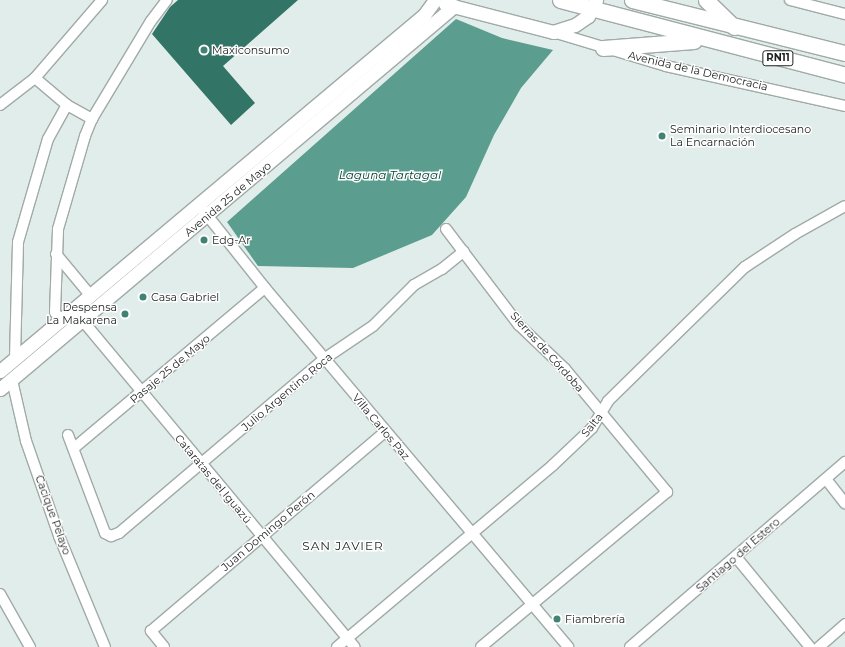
<!DOCTYPE html>
<meta charset="utf-8">
<style>
body{margin:0}
#map{position:relative;width:845px;height:647px;overflow:hidden;background:#e1edea;font-family:Montserrat,sans-serif}
div>[style]{position:absolute}
.water>*{inset:0;background:#5b9d8e}
.building>*{inset:0;background:#327567}
.roads{filter:drop-shadow(1px 0 #a0aaa7) drop-shadow(-1px 0 #a0aaa7) drop-shadow(0 1px #a0aaa7) drop-shadow(0 -1px #a0aaa7)}
.minor>*{height:10px;margin:-5px;padding:0 5px;transform-origin:5px;border-radius:5px;background:#fff}
.major>*{height:13px;margin:-6.5px;padding:0 6.5px;transform-origin:6.5px;border-radius:6.5px;background:#fff}
.highway>*{height:15px;margin:-7.5px;padding:0 7.5px;transform-origin:7.5px;border-radius:7.5px;background:#fff}
.dots>*{width:11px;height:11px;translate:-50% -50%;box-sizing:border-box;border:2px solid #fff;border-radius:50%}
span{translate:-50% -50%;white-space:nowrap;text-align:center;line-height:1.15;-webkit-text-stroke:3px #fff;paint-order:stroke}
.shield-label span{padding:1px 3px;background:#fff;border:1px solid;border-radius:3px;-webkit-text-stroke-width:0}
.shield-label{font-size:10px;color:#1c201e;font-weight:700}
.poi-label{font-size:11px;color:#1c201e}
.left{translate:0 -50%;text-align:left}
.right{translate:-100% -50%;text-align:right}
.street-label{font-size:11px;color:#1c201e}
.water-label{font-size:12px;color:#054339;font-style:italic}
.neighbourhood-label{font-size:12px;color:#1c201e;letter-spacing:1px}
</style>
<div id="map">
<div class="water">
<i style="clip-path:polygon(456px 19px,502px 38px,553px 50px,521px 88px,494px 135px,466px 197px,432px 235px,353px 268px,258px 266px,227px 222px)"></i>
</div>
<div class="building">
<i style="clip-path:polygon(178px 0,298px 0,223px 66px,255px 103px,231px 125px,152px 34px,170px 7px)"></i>
</div>
<div class="roads">
<div class="minor">
<i style="left:790px;top:0;width:57px;rotate:14.3deg"></i>
<i style="left:553px;top:32px;width:118px;rotate:16.7deg"></i>
<i style="left:666px;top:66px;width:183px;rotate:12.6deg"></i>
<i style="left:35px;top:78px;width:42px;rotate:40.2deg"></i>
<i style="left:67px;top:105px;width:29px;rotate:29deg"></i>
<i style="left:0;top:105px;width:44px;rotate:-37.6deg"></i>
<i style="left:35px;top:78px;width:103px;rotate:-49.3deg"></i>
<i style="left:203px;top:210px;width:100px;rotate:51.5deg"></i>
<i style="left:265px;top:288px;width:470px;rotate:49.8deg"></i>
<i style="left:446px;top:229px;width:121px;rotate:52.8deg"></i>
<i style="left:519px;top:325px;width:64px;rotate:43.7deg"></i>
<i style="left:565px;top:369px;width:160px;rotate:50.3deg"></i>
<i style="left:667px;top:492px;width:242px;rotate:140.2deg"></i>
<i style="left:56px;top:254px;width:53px;rotate:50.3deg"></i>
<i style="left:78px;top:315px;width:432px;rotate:50.2deg"></i>
<i style="left:60px;top:321px;width:10px;rotate:-119deg"></i>
<i style="left:55px;top:312px;width:83px;rotate:-87.9deg"></i>
<i style="left:58px;top:229px;width:97px;rotate:-73.8deg"></i>
<i style="left:85px;top:136px;width:18px;rotate:-68deg"></i>
<i style="left:92px;top:119px;width:114px;rotate:-59deg"></i>
<i style="left:151px;top:21px;width:26px;rotate:-53deg"></i>
<i style="left:15px;top:358px;width:116px;rotate:-88.5deg"></i>
<i style="left:18px;top:242px;width:107px;rotate:-73.8deg"></i>
<i style="left:48px;top:139px;width:39px;rotate:-61deg"></i>
<i style="left:12px;top:380px;width:63px;rotate:77.1deg"></i>
<i style="left:26px;top:441px;width:101px;rotate:70.8deg"></i>
<i style="left:59px;top:536px;width:120px;rotate:67.5deg"></i>
<i style="left:68px;top:435px;width:105px;rotate:69.3deg"></i>
<i style="left:105px;top:533px;width:7px;rotate:27deg"></i>
<i style="left:111px;top:536px;width:9px;rotate:-21deg"></i>
<i style="left:119px;top:533px;width:269px;rotate:-40.3deg"></i>
<i style="left:324px;top:359px;width:59px;rotate:-34deg"></i>
<i style="left:373px;top:326px;width:58px;rotate:-45deg"></i>
<i style="left:414px;top:285px;width:32px;rotate:-30deg"></i>
<i style="left:442px;top:269px;width:28px;rotate:-39deg"></i>
<i style="left:74px;top:448px;width:249px;rotate:-40deg"></i>
<i style="left:826px;top:479px;width:31px;rotate:52deg"></i>
<i style="left:736px;top:557px;width:117px;rotate:50.6deg"></i>
<i style="left:0;top:594px;width:61px;rotate:60.5deg"></i>
<i style="left:164px;top:647px;width:21px;rotate:-129deg"></i>
<i style="left:151px;top:631px;width:307px;rotate:-40.4deg"></i>
<i style="left:337px;top:647px;width:282px;rotate:-40.1deg"></i>
<i style="left:553px;top:465px;width:54px;rotate:-43.5deg"></i>
<i style="left:592px;top:428px;width:31px;rotate:-59deg"></i>
<i style="left:608px;top:401px;width:192px;rotate:-44.4deg"></i>
<i style="left:745px;top:267px;width:60px;rotate:-33.4deg"></i>
<i style="left:795px;top:234px;width:57px;rotate:-29.2deg"></i>
<i style="left:630px;top:647px;width:284px;rotate:-40.7deg"></i>
<i style="left:819px;top:647px;width:35px;rotate:-41deg"></i>
</div>
<div class="major">
<i style="left:445px;top:4px;width:112px;rotate:14.5deg"></i>
<i style="left:553px;top:32px;width:23px;rotate:-18deg"></i>
<i style="left:575px;top:25px;width:16px;rotate:-35deg"></i>
<i style="left:588px;top:16px;width:18px;rotate:-63deg"></i>
<i style="left:0;top:371px;width:554px;rotate:-40.02deg"></i>
<i style="left:424px;top:15px;width:17px;rotate:-54deg"></i>
<i style="left:0;top:389px;width:594px;rotate:-40.15deg"></i>
</div>
<div class="highway">
<i style="left:560px;top:0;width:295px;rotate:14.7deg"></i>
<i style="left:632px;top:0;width:219px;rotate:14deg"></i>
<i style="left:706px;top:0;width:39px;rotate:44deg"></i>
<i style="left:603px;top:48px;width:91px;rotate:-4.4deg"></i>
</div>
</div>
<div class="dots">
<i style="left:204px;top:50px;background:#408374"></i>
<i style="left:662px;top:136px;background:#408374"></i>
<i style="left:204px;top:240px;background:#408374"></i>
<i style="left:143px;top:297px;background:#408374"></i>
<i style="left:125px;top:314px;background:#408374"></i>
<i style="left:557px;top:619px;background:#408374"></i>
</div>
<div class="shield-label">
<span style="left:778px;top:58px">RN11</span>
</div>
<div class="poi-label">
<span class="left" style="left:212px;top:50px">Maxiconsumo</span>
<span class="left" style="left:670px;top:136px">Seminario Interdiocesano<br>La Encarnación</span>
<span class="left" style="left:212px;top:240px">Edg-Ar</span>
<span class="left" style="left:151px;top:297px">Casa Gabriel</span>
<span class="right" style="left:117px;top:314px">Despensa<br>La Makarena</span>
<span class="left" style="left:565px;top:619px">Fiambrería</span>
</div>
<div class="street-label">
<span style="left:698px;top:71px;rotate:13deg">Avenida de la Democracia</span>
<span style="left:228px;top:199px;rotate:-40deg">Avenida 25 de Mayo</span>
<span style="left:547px;top:352px;rotate:48deg">Sierras de Córdoba</span>
<span style="left:170px;top:369px;rotate:-40deg">Pasaje 25 de Mayo</span>
<span style="left:287px;top:392px;rotate:-40deg">Julio Argentino Roca</span>
<span style="left:592px;top:425px;rotate:-51deg">Salta</span>
<span style="left:381px;top:427px;rotate:50deg">Villa Carlos Paz</span>
<span style="left:213px;top:479px;rotate:50deg">Cataratas del Iguazú</span>
<span style="left:53px;top:515px;rotate:70deg">Cacique Pelayo</span>
<span style="left:268px;top:531px;rotate:-40deg">Juan Domingo Perón</span>
<span style="left:738px;top:555px;rotate:-41deg">Santiago del Estero</span>
</div>
<div class="water-label">
<span style="left:390px;top:175px">Laguna Tartagal</span>
</div>
<div class="neighbourhood-label">
<span style="left:343px;top:546px">SAN JAVIER</span>
</div>
</div>
